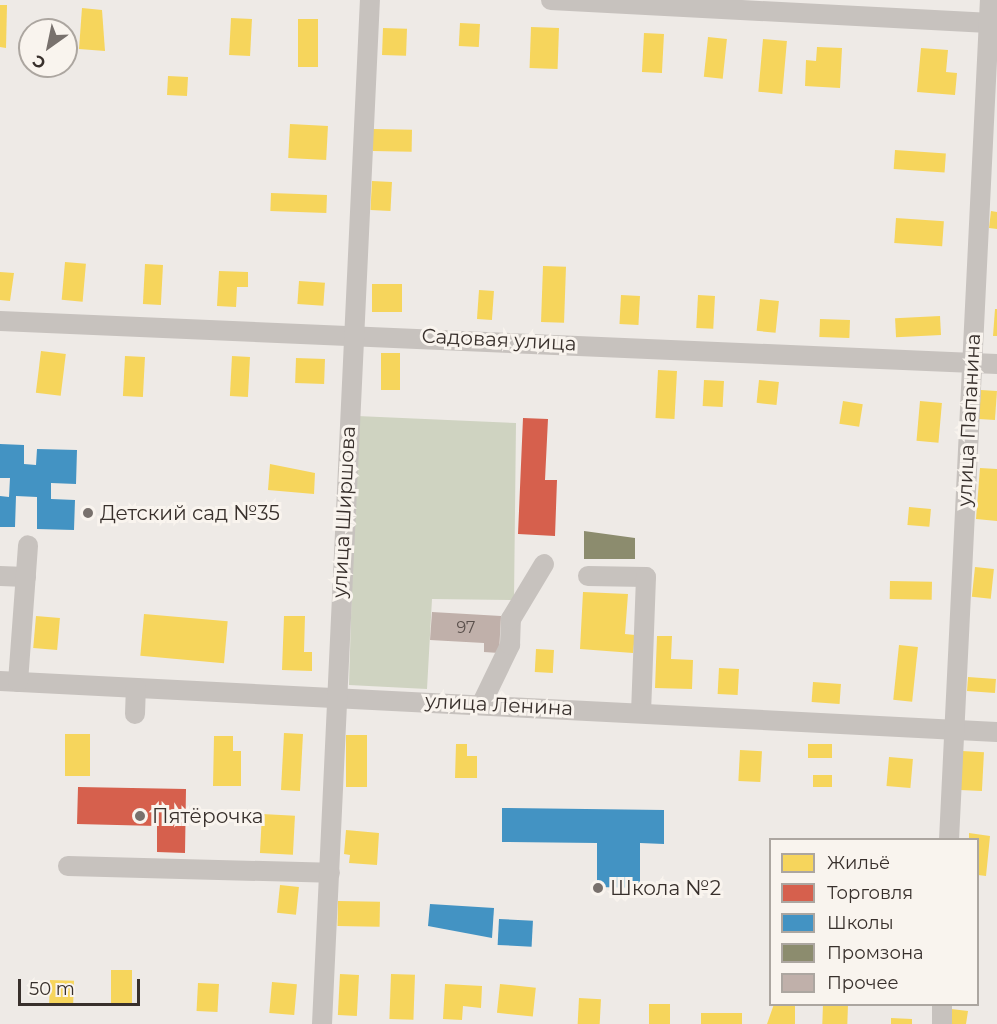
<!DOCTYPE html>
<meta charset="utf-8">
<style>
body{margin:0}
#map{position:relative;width:997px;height:1024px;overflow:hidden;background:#eeeae6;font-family:Montserrat,sans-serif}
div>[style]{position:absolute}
.green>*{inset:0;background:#cfd3c1}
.homes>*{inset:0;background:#f6d55c;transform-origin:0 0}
.shops>*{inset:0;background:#d6604d}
.schools>*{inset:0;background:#4393c3;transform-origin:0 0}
.industry>*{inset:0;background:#8c8c6e}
.building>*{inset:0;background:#c0b0aa}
.minor>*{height:20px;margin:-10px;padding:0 10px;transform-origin:10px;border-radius:10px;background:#c7c2be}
.dots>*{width:16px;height:16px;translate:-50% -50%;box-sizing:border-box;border:3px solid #f9f4ee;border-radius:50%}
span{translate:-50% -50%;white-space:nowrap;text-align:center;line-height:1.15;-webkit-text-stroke:6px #f9f4ee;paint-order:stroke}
.number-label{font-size:16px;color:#5a504c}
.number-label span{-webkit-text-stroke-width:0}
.street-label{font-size:20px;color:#38302c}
.poi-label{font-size:20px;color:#38302c}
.left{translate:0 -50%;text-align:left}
.legend{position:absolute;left:769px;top:838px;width:210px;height:168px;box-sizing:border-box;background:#f9f4ee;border:2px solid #aca6a0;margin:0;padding:8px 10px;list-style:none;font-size:18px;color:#38302c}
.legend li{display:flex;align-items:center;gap:12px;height:30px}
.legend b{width:30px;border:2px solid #aca6a0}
.north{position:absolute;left:18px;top:18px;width:60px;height:60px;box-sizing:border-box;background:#f9f4ee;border:2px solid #aca6a0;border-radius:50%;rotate:213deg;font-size:16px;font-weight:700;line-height:24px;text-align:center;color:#38302c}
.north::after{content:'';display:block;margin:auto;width:21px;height:27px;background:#78716d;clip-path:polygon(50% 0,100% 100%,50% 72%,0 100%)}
.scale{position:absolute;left:18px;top:979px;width:122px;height:27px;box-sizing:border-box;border:3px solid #38302c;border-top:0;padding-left:8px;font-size:18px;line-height:21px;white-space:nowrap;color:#38302c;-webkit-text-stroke:4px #f9f4ee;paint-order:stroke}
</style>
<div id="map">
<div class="green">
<i style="clip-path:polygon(357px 416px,516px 423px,514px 600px,432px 599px,427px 689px,349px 685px)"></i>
</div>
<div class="homes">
<i style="clip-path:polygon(0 5px,7px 5px,6px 48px,0 47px)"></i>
<i style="clip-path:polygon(82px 8px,102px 10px,105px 51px,79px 49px)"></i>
<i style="left:231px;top:18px;width:21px;height:37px;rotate:3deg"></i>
<i style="left:298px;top:19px;width:20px;height:48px"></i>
<i style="left:460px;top:23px;width:20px;height:23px;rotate:3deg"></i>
<i style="left:531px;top:27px;width:28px;height:41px;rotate:2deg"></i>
<i style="left:383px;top:28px;width:24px;height:27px;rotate:2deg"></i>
<i style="left:644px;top:33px;width:20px;height:39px;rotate:3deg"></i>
<i style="left:708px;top:37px;width:19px;height:40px;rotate:6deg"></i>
<i style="left:763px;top:39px;width:24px;height:53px;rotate:5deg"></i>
<i style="clip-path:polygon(817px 47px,842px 48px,840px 88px,805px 86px,806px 60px,816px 61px)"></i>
<i style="clip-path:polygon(921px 48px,948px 50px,946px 72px,957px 73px,955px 95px,917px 92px)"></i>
<i style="left:168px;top:76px;width:20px;height:19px;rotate:3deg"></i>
<i style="left:290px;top:124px;width:38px;height:34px;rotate:3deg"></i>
<i style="left:373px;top:129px;width:39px;height:22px;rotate:1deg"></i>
<i style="left:895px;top:150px;width:51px;height:19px;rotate:4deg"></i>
<i style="left:372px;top:181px;width:20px;height:29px;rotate:3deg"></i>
<i style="left:271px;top:193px;width:56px;height:18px;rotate:2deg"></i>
<i style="clip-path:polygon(991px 211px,997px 212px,997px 229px,989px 228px)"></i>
<i style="left:896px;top:218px;width:48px;height:25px;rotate:4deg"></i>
<i style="left:65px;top:262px;width:21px;height:38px;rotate:5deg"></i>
<i style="left:145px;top:264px;width:18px;height:40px;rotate:3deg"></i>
<i style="left:543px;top:266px;width:23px;height:56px;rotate:2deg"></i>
<i style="clip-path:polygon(219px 271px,248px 272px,248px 287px,237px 287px,236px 307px,217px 306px)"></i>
<i style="clip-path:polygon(0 272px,14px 273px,10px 301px,0 300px)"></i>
<i style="left:299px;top:281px;width:26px;height:23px;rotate:4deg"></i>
<i style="left:372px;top:284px;width:30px;height:28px"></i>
<i style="left:479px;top:290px;width:15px;height:29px;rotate:4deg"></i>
<i style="left:621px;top:295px;width:19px;height:29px;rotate:3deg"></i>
<i style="left:698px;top:295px;width:17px;height:33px;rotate:3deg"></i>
<i style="left:760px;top:299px;width:19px;height:32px;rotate:6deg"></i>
<i style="clip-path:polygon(995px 309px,997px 309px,997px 336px,993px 336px)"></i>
<i style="left:940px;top:316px;width:19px;height:45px;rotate:87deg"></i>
<i style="left:820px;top:319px;width:30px;height:18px;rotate:2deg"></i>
<i style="left:41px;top:351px;width:25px;height:42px;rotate:7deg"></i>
<i style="left:381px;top:353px;width:19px;height:37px"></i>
<i style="left:125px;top:356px;width:20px;height:40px;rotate:3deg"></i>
<i style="left:232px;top:356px;width:18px;height:40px;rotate:3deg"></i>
<i style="left:296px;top:358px;width:29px;height:25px;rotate:2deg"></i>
<i style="left:658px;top:370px;width:19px;height:48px;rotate:3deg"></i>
<i style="left:704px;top:380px;width:20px;height:26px;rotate:3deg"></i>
<i style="left:759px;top:380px;width:20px;height:23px;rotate:6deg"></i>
<i style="left:981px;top:390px;width:16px;height:29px;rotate:4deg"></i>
<i style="left:843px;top:401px;width:20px;height:23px;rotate:9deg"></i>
<i style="left:920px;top:401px;width:22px;height:40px;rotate:5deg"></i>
<i style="clip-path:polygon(270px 464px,315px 473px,314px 494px,268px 490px)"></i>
<i style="clip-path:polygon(980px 468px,997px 469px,997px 521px,976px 519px)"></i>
<i style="left:909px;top:507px;width:22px;height:18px;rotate:5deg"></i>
<i style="left:975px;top:567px;width:19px;height:30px;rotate:6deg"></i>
<i style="left:890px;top:581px;width:42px;height:18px;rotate:1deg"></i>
<i style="clip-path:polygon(583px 592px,628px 594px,625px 634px,635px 635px,633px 653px,580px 649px)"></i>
<i style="left:144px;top:614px;width:84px;height:42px;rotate:5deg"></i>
<i style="left:36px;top:616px;width:24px;height:32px;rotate:5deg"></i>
<i style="clip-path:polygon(284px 616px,305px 616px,304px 652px,312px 652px,312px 671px,282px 670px)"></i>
<i style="clip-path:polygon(657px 636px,672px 636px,671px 659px,693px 660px,692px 689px,655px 688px)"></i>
<i style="left:899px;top:645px;width:19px;height:55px;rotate:6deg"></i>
<i style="left:536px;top:649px;width:18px;height:23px;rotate:3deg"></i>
<i style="left:719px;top:668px;width:20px;height:26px;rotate:3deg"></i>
<i style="left:968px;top:677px;width:28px;height:14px;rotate:4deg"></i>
<i style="left:813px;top:682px;width:28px;height:20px;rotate:4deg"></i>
<i style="left:284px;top:733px;width:19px;height:57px;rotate:3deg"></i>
<i style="left:65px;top:734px;width:25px;height:42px"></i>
<i style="left:346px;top:735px;width:21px;height:52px"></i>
<i style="clip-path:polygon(214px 736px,233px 736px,233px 751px,241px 751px,241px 786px,213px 786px)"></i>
<i style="clip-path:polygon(456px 744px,467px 744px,467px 756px,477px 756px,477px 778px,455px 778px)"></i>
<i style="left:808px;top:744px;width:24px;height:14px"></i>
<i style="left:740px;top:750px;width:22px;height:31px;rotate:3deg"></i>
<i style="left:962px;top:751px;width:22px;height:39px;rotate:3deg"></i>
<i style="left:889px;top:757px;width:24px;height:29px;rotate:5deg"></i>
<i style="left:832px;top:775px;width:12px;height:19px;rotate:90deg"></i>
<i style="left:262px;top:814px;width:33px;height:39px;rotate:3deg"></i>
<i style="clip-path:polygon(346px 830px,379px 833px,377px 865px,349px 863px,350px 855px,344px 854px)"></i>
<i style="clip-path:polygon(969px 833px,990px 836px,986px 876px,978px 875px,978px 840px,969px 840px)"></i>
<i style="left:280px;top:885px;width:19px;height:28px;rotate:6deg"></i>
<i style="left:338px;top:901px;width:42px;height:25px;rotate:1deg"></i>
<i style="left:111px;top:970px;width:21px;height:35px"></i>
<i style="left:340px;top:974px;width:19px;height:41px;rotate:3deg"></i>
<i style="left:391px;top:974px;width:24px;height:45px;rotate:2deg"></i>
<i style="left:50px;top:980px;width:24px;height:24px;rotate:2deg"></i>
<i style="left:272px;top:982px;width:25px;height:31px;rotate:5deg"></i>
<i style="left:198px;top:983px;width:21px;height:28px;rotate:3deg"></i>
<i style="clip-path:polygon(445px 984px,482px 986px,481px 1008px,463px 1006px,462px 1020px,443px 1019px)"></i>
<i style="left:500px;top:984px;width:36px;height:29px;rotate:6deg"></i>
<i style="left:579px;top:998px;width:22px;height:26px;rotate:3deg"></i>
<i style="left:649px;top:1004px;width:21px;height:20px"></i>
<i style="clip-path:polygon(774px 1004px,795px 1004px,795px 1024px,767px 1024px)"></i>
<i style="left:823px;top:1004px;width:25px;height:20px;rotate:2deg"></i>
<i style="clip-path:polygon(951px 1009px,968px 1011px,966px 1024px,950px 1024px)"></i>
<i style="left:701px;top:1013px;width:41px;height:11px"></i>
<i style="clip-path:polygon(891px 1018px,912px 1019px,912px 1024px,891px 1024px)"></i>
</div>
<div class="shops">
<i style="clip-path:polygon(523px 418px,548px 419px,545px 480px,557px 480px,555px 536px,518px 534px)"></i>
<i style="clip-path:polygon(78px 787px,186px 789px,185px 853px,157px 852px,157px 826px,77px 824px)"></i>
</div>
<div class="schools">
<i style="clip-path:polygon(0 444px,24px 445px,24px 464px,36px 465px,37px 449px,77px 450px,76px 484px,51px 483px,51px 499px,75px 500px,74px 530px,37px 529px,37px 497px,16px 496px,15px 527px,0 527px,0 496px,9px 497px,10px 478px,0 478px)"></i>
<i style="clip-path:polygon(502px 808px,664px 810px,664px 844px,640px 843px,640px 888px,597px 887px,597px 843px,502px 842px)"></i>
<i style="clip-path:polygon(430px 904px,494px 908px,492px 938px,428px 926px)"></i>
<i style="left:499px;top:919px;width:34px;height:26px;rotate:3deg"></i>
</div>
<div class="industry">
<i style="clip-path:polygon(584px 531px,635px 538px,635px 559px,584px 559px)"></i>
</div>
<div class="building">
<i style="clip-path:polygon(432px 612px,501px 616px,499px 653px,484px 652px,484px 643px,430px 640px)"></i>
</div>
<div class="minor">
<i style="left:551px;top:0;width:447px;rotate:3deg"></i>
<i style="left:0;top:321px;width:998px;rotate:2.47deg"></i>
<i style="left:0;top:576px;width:26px;rotate:2deg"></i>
<i style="left:588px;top:576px;width:58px;rotate:1deg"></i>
<i style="left:646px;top:577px;width:135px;rotate:92.1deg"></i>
<i style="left:0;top:681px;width:998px;rotate:2.93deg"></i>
<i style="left:18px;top:682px;width:137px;rotate:-85.8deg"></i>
<i style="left:481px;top:705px;width:67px;rotate:-64.2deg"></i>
<i style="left:510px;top:645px;width:26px;rotate:-88deg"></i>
<i style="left:511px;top:619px;width:64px;rotate:-59deg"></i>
<i style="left:135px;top:714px;width:26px;rotate:-88deg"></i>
<i style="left:949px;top:840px;width:841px;rotate:-87.21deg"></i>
<i style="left:68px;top:866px;width:262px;rotate:1.5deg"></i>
<i style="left:322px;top:1024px;width:1025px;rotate:-87.32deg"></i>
<i style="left:942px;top:1024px;width:20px;rotate:-90deg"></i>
</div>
<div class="dots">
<i style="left:88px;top:513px;background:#78716d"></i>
<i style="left:140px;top:816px;background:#78716d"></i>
<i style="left:598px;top:888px;background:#78716d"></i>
</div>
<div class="number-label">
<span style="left:466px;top:628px">97</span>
</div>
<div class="street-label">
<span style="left:499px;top:340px;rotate:3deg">Садовая улица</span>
<span style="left:969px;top:420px;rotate:-87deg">улица Папанина</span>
<span style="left:344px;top:512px;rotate:-87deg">улица Ширшова</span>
<span style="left:499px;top:705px;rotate:3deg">улица Ленина</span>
</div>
<div class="poi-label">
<span class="left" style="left:100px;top:513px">Детский сад №35</span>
<span class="left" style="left:152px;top:816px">Пятёрочка</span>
<span class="left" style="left:610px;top:888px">Школа №2</span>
</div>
<ul class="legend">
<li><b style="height:16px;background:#f6d55c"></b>Жильё</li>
<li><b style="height:16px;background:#d6604d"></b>Торговля</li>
<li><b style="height:16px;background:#4393c3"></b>Школы</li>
<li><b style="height:16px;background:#8c8c6e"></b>Промзона</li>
<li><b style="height:16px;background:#c0b0aa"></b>Прочее</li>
</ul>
<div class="north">С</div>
<div class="scale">50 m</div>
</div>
